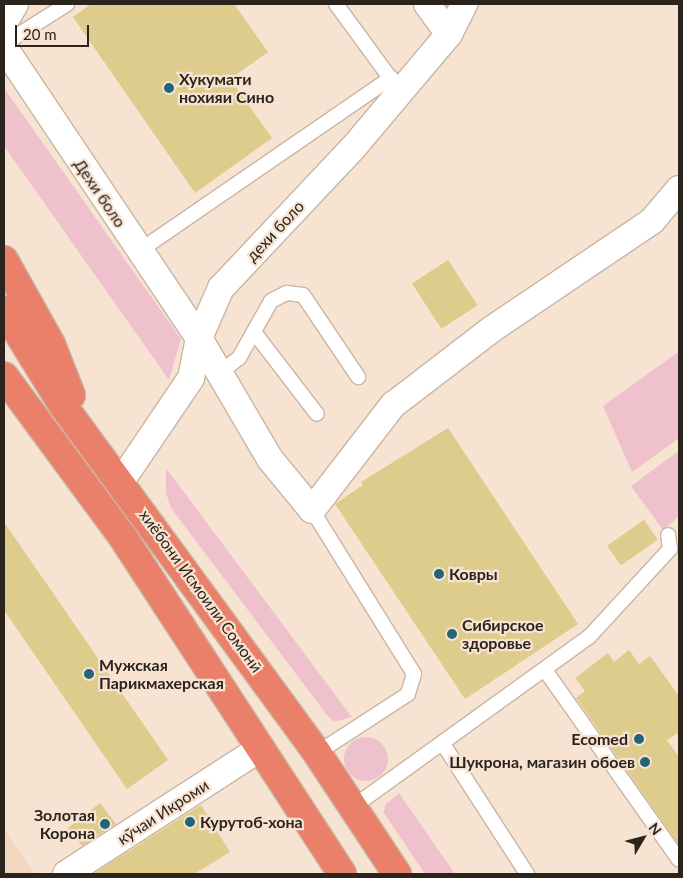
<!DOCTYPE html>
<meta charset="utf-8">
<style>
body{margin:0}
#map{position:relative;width:683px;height:878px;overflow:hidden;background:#f7e3d1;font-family:Lato,sans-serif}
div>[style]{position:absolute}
.built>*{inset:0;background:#f1d7c0}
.green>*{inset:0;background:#efc1cc}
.round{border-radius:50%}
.building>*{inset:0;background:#ddcc8b;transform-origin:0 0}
.roads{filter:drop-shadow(1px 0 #c9b5a4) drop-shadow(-1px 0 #c9b5a4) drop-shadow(0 1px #c9b5a4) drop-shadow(0 -1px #c9b5a4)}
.service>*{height:14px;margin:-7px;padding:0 7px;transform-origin:7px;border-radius:7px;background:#fff}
.minor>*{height:26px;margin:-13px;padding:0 13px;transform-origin:13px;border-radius:13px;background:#fff}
.trunk>*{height:28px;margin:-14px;padding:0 14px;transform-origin:14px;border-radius:14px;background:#ea806a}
.dots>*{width:14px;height:14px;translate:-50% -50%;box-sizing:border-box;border:2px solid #f7e3d1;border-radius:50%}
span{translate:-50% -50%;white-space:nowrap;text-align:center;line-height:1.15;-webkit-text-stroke:4.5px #f7e3d1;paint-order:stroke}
.poi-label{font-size:16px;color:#2b241d;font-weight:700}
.left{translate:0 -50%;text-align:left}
.right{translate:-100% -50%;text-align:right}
.street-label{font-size:16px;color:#2b241d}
.frame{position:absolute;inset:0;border:5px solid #2b241d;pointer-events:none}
.north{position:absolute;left:618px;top:813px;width:50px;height:50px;-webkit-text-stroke:4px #f7e3d1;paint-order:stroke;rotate:53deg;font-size:14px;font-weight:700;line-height:20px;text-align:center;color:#2b241d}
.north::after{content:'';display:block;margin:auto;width:18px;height:22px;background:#2b241d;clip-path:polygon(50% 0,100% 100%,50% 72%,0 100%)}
.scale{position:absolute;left:15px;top:25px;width:74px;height:22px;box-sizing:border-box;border:2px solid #2b241d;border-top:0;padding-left:6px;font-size:15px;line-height:18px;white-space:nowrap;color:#2b241d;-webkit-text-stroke:4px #f7e3d1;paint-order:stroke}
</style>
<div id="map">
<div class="built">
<i style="clip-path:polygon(4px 829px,35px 874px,4px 874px)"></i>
</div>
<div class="green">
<i style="clip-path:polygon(4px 88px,181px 339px,169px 380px,4px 146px)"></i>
<i style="clip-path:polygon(678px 352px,679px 438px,632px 472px,603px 406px)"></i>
<i style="clip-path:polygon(679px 451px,679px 516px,663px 530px,631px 486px)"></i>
<i style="clip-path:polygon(166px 468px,345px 708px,352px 717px,334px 722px,327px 715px,171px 508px,166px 493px)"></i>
<i class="round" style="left:344px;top:737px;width:44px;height:44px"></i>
<i style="clip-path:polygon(399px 793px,455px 874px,425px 874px,384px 813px,385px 805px)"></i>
</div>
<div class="building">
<i style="clip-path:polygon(91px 4px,234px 4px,268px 52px,230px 79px,272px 138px,195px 193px,73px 17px)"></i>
<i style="left:448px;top:260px;width:54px;height:43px;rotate:57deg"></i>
<i style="clip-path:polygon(448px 428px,578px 624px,465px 699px,335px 504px,363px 485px,361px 482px)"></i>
<i style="left:644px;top:520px;width:24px;height:45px;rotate:55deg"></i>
<i style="clip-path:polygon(4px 522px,168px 760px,127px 789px,4px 610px)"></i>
<i style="clip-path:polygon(629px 650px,639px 664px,650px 656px,679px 696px,679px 732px,667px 740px,679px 757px,679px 845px,576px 698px,585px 691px,575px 678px,608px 653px,614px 662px)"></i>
<i style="clip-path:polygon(100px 803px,116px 824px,82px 846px,68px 828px)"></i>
<i style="clip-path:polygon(201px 805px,230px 852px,194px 874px,93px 874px)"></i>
</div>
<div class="roads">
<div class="service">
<i style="left:336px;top:4px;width:102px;rotate:53.8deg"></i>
<i style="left:4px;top:44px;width:75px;rotate:-32.4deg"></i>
<i style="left:139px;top:251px;width:306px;rotate:-34.5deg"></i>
<i style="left:254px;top:332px;width:103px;rotate:52.5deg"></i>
<i style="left:217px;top:375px;width:28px;rotate:-38deg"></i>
<i style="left:239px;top:358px;width:65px;rotate:-60.7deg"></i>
<i style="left:271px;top:301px;width:18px;rotate:-27deg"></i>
<i style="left:287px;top:293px;width:16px;rotate:7deg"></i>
<i style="left:303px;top:295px;width:99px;rotate:56.1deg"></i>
<i style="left:312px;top:510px;width:193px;rotate:58.1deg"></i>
<i style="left:414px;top:674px;width:21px;rotate:107deg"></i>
<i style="left:408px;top:694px;width:108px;rotate:147deg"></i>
<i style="left:545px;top:670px;width:232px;rotate:54.8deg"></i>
<i style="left:443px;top:744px;width:155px;rotate:57.1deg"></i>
<i style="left:353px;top:807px;width:291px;rotate:-35.8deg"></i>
<i style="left:589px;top:637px;width:120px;rotate:-47.4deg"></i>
<i style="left:670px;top:549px;width:14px;rotate:-98deg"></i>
</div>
<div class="minor">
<i style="left:427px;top:4px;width:37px;rotate:54deg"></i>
<i style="left:4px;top:23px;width:22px;rotate:-60deg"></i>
<i style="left:4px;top:47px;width:350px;rotate:56.2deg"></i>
<i style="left:199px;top:338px;width:140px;rotate:59.6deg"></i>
<i style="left:270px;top:459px;width:66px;rotate:50.5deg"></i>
<i style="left:312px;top:510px;width:133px;rotate:-52.4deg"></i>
<i style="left:393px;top:405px;width:125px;rotate:-37.5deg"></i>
<i style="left:492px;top:329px;width:193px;rotate:-34deg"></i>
<i style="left:652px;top:221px;width:42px;rotate:-49.8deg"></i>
<i style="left:122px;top:480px;width:123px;rotate:-55.9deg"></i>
<i style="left:191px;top:378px;width:41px;rotate:-78.7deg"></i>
<i style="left:199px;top:338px;width:55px;rotate:-66.3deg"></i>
<i style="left:221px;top:288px;width:192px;rotate:-46.7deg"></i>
<i style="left:353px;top:148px;width:149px;rotate:-49.9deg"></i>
<i style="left:449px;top:34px;width:34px;rotate:-63deg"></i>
<i style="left:66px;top:874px;width:230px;rotate:-32.9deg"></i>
</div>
<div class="trunk">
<i style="left:4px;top:260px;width:96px;rotate:60.8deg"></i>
<i style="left:51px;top:344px;width:55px;rotate:68.6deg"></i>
<i style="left:4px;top:310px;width:114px;rotate:58.3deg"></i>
<i style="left:64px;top:407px;width:429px;rotate:53.8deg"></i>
<i style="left:317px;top:753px;width:145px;rotate:56.5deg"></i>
<i style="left:4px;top:376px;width:199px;rotate:53.6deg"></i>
<i style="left:122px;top:536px;width:403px;rotate:56.9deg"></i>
</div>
</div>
<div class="dots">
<i style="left:169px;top:88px;background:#236578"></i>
<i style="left:439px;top:574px;background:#236578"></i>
<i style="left:452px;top:634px;background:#236578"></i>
<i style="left:89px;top:674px;background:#236578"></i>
<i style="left:639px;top:739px;background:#236578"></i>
<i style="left:645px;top:762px;background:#236578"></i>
<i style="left:190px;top:822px;background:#236578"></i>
<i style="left:105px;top:824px;background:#236578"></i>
</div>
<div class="poi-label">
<span class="left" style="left:179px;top:88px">Хукумати<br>нохияи Сино</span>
<span class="left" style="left:449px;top:574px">Ковры</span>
<span class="left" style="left:462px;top:634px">Сибирское<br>здоровье</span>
<span class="left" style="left:99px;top:674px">Мужская<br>Парикмахерская</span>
<span class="right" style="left:628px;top:739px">Ecomed</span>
<span class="right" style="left:635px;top:762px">Шукрона, магазин обоев</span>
<span class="right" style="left:95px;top:824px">Золотая<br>Корона</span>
<span class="left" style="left:200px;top:822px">Курутоб-хона</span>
</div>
<div class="street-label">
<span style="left:100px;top:193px;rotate:56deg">Дехи боло</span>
<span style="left:275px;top:231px;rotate:-47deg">дехи боло</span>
<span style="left:201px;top:591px;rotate:54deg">хиёбони Исмоили Сомонӣ</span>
<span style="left:163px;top:812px;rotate:-33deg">кӯчаи Икроми</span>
</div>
<div class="frame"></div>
<div class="north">N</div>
<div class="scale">20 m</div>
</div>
